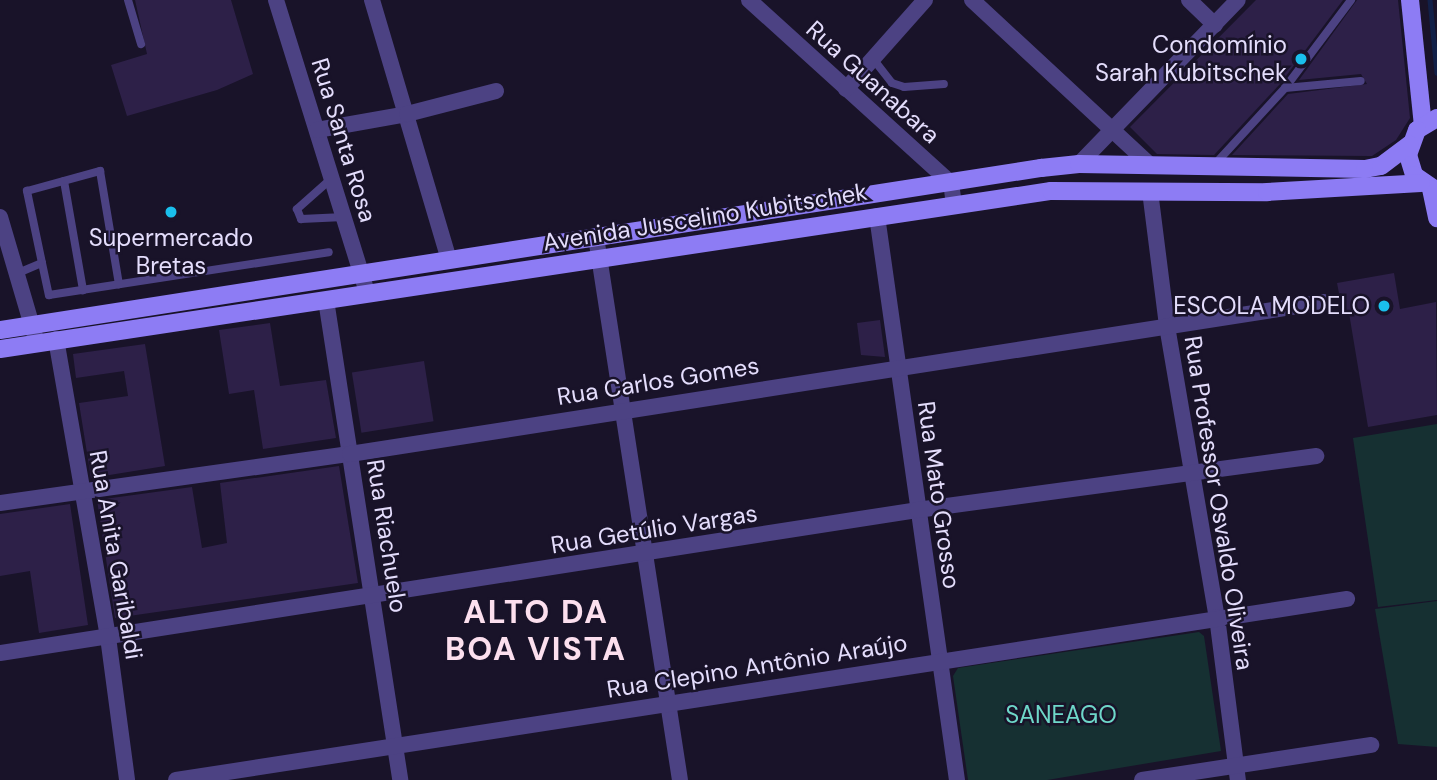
<!DOCTYPE html>
<meta charset="utf-8">
<style>
body{margin:0}
#map{position:relative;width:1437px;height:780px;overflow:hidden;background:#191329;font-family:"DM Sans",sans-serif}
div>[style]{position:absolute}
.green>*{inset:0;background:#163032}
.stream>*{height:4.5px;margin:-2.25px;padding:0 2.25px;transform-origin:2.25px;border-radius:2.25px;background:#122048}
.building>*{inset:0;background:#2d2048;transform-origin:0 0}
.lane>*{height:8px;margin:-4px;padding:0 4px;transform-origin:4px;border-radius:4px;background:#4c4283}
.street>*{height:16px;margin:-8px;padding:0 8px;transform-origin:8px;border-radius:8px;background:#4c4283}
.secondary>*{height:18px;margin:-9px;padding:0 9px;transform-origin:9px;border-radius:9px;background:#8d7cf4}
.dots>*{width:19px;height:19px;translate:-50% -50%;box-sizing:border-box;border:4px solid #191329;border-radius:50%}
span{translate:-50% -50%;white-space:nowrap;text-align:center;line-height:1.15;-webkit-text-stroke:5px #191329;paint-order:stroke}
.poi-label{font-size:24px;color:#e4ddfc}
.right{translate:-100% -50%;text-align:right}
.street-label{font-size:24px;color:#e4ddfc}
.park-label{font-size:24px;color:#6ed7c9}
.district-label{font-size:32px;color:#fcdfee;font-weight:700;letter-spacing:2px}
</style>
<div id="map">
<div class="green">
<i style="clip-path:polygon(1437px 424px,1437px 600px,1378px 607px,1353px 438px)"></i>
<i style="clip-path:polygon(1437px 601px,1437px 747px,1398px 744px,1375px 609px)"></i>
<i style="clip-path:polygon(1199px 632px,1204px 636px,1221px 751px,1047px 780px,968px 780px,953px 676px,958px 668px)"></i>
</div>
<div class="stream">
<i style="left:1430px;top:0;width:73px;rotate:84.5deg"></i>
</div>
<div class="building">
<i style="clip-path:polygon(135px 0,231px 0,253px 74px,217px 90px,127px 116px,111px 65px,147px 54px)"></i>
<i style="clip-path:polygon(1256px 0,1343px 0,1280px 84px,1214px 155px,1157px 154px,1130px 127px)"></i>
<i style="clip-path:polygon(1357px 0,1398px 0,1410px 118px,1396px 140px,1372px 156px,1232px 155px,1288px 94px,1367px 84px,1361px 74px,1299px 80px)"></i>
<i style="clip-path:polygon(1394px 273px,1400px 309px,1436px 302px,1437px 415px,1368px 427px,1349px 313px,1343px 314px,1337px 283px)"></i>
<i style="clip-path:polygon(880px 320px,885px 357px,861px 355px,857px 323px)"></i>
<i style="clip-path:polygon(270px 323px,280px 386px,326px 380px,336px 438px,263px 449px,254px 390px,229px 394px,219px 330px)"></i>
<i style="clip-path:polygon(145px 344px,165px 466px,91px 478px,79px 403px,128px 396px,124px 371px,76px 378px,73px 354px)"></i>
<i style="left:424px;top:361px;width:61px;height:73px;rotate:81deg"></i>
<i style="clip-path:polygon(339px 466px,358px 583px,115px 618px,97px 500px,192px 487px,202px 548px,227px 543px,220px 483px)"></i>
<i style="clip-path:polygon(70px 504px,88px 625px,39px 633px,30px 571px,0 576px,0 514px)"></i>
</div>
<div class="lane">
<i style="left:128px;top:0;width:46px;rotate:73.5deg"></i>
<i style="left:874px;top:60px;width:29px;rotate:52deg"></i>
<i style="left:892px;top:83px;width:13px;rotate:18deg"></i>
<i style="left:904px;top:87px;width:40px;rotate:-4.3deg"></i>
<i style="left:1285px;top:88px;width:76px;rotate:-5.3deg"></i>
<i style="left:1216px;top:163px;width:102px;rotate:-47.4deg"></i>
<i style="left:1285px;top:88px;width:110px;rotate:-53.1deg"></i>
<i style="left:332px;top:178px;width:47px;rotate:138.5deg"></i>
<i style="left:297px;top:209px;width:11px;rotate:68deg"></i>
<i style="left:301px;top:219px;width:43px;rotate:-2.7deg"></i>
<i style="left:64px;top:181px;width:111px;rotate:80.1deg"></i>
<i style="left:42px;top:263px;width:74px;rotate:-101.8deg"></i>
<i style="left:27px;top:191px;width:76px;rotate:-15.3deg"></i>
<i style="left:100px;top:171px;width:115px;rotate:80.5deg"></i>
<i style="left:18px;top:273px;width:26px;rotate:-23deg"></i>
<i style="left:42px;top:263px;width:33px;rotate:78deg"></i>
<i style="left:49px;top:295px;width:283px;rotate:-8.7deg"></i>
</div>
<div class="street">
<i style="left:276px;top:0;width:307px;rotate:72.7deg"></i>
<i style="left:372px;top:0;width:271px;rotate:73.5deg"></i>
<i style="left:749px;top:0;width:273px;rotate:42.2deg"></i>
<i style="left:951px;top:183px;width:21px;rotate:82deg"></i>
<i style="left:972px;top:0;width:244px;rotate:42.8deg"></i>
<i style="left:1189px;top:0;width:36px;rotate:44deg"></i>
<i style="left:846px;top:89px;width:119px;rotate:-48.4deg"></i>
<i style="left:317px;top:130px;width:91px;rotate:-10.1deg"></i>
<i style="left:407px;top:114px;width:92px;rotate:-14.5deg"></i>
<i style="left:1079px;top:164px;width:228px;rotate:-45.9deg"></i>
<i style="left:1150px;top:191px;width:136px;rotate:82.8deg"></i>
<i style="left:1167px;top:326px;width:295px;rotate:80.3deg"></i>
<i style="left:1217px;top:617px;width:164px;rotate:82.7deg"></i>
<i style="left:877px;top:216px;width:570px;rotate:81.93deg"></i>
<i style="left:0;top:217px;width:131px;rotate:73.6deg"></i>
<i style="left:596px;top:237px;width:549px;rotate:81.21deg"></i>
<i style="left:326px;top:300px;width:486px;rotate:81.2deg"></i>
<i style="left:56px;top:339px;width:303px;rotate:80.1deg"></i>
<i style="left:108px;top:637px;width:144px;rotate:82.4deg"></i>
<i style="left:0;top:503px;width:353px;rotate:-8deg"></i>
<i style="left:350px;top:454px;width:986px;rotate:-8.87deg"></i>
<i style="left:0;top:653px;width:928px;rotate:-8.86deg"></i>
<i style="left:917px;top:510px;width:403px;rotate:-7.7deg"></i>
<i style="left:176px;top:780px;width:1185px;rotate:-8.79deg"></i>
<i style="left:1142px;top:780px;width:232px;rotate:-8.7deg"></i>
</div>
<div class="secondary">
<i style="left:1410px;top:0;width:126px;rotate:84.1deg"></i>
<i style="left:1437px;top:118px;width:23px;rotate:149deg"></i>
<i style="left:1417px;top:130px;width:27px;rotate:110deg"></i>
<i style="left:1408px;top:155px;width:21px;rotate:73deg"></i>
<i style="left:1414px;top:175px;width:28px;rotate:35deg"></i>
<i style="left:1431px;top:189px;width:30px;rotate:78deg"></i>
<i style="left:0;top:330px;width:1054px;rotate:-8.85deg"></i>
<i style="left:1041px;top:168px;width:38px;rotate:-6deg"></i>
<i style="left:1079px;top:164px;width:286px;rotate:1deg"></i>
<i style="left:1365px;top:169px;width:16px;rotate:-11deg"></i>
<i style="left:1381px;top:166px;width:36px;rotate:-37deg"></i>
<i style="left:0;top:349px;width:1063px;rotate:-8.55deg"></i>
<i style="left:1051px;top:191px;width:216px;rotate:0.3deg"></i>
<i style="left:1267px;top:192px;width:154px;rotate:-3.3deg"></i>
</div>
<div class="dots">
<i style="left:1301px;top:59px;background:#1abfec"></i>
<i style="left:171px;top:212px;background:#1abfec"></i>
<i style="left:1384px;top:306px;background:#1abfec"></i>
</div>
<div class="poi-label">
<span class="right" style="left:1287px;top:59px">Condomínio<br>Sarah Kubitschek</span>
<span style="left:171px;top:252px">Supermercado<br>Bretas</span>
<span class="right" style="left:1370px;top:306px">ESCOLA MODELO</span>
</div>
<div class="street-label">
<span style="left:873px;top:82px;rotate:42deg">Rua Guanabara</span>
<span style="left:344px;top:140px;rotate:73deg">Rua Santa Rosa</span>
<span style="left:705px;top:217px;rotate:-9deg">Avenida Juscelino Kubitschek</span>
<span style="left:658px;top:381px;rotate:-9deg">Rua Carlos Gomes</span>
<span style="left:939px;top:495px;rotate:82deg">Rua Mato Grosso</span>
<span style="left:1219px;top:503px;rotate:81deg">Rua Professor Osvaldo Oliveira</span>
<span style="left:654px;top:529px;rotate:-9deg">Rua Getúlio Vargas</span>
<span style="left:387px;top:536px;rotate:81deg">Rua Riachuelo</span>
<span style="left:116px;top:555px;rotate:80deg">Rua Anita Garibaldi</span>
<span style="left:757px;top:666px;rotate:-9deg">Rua Clepino Antônio Araújo</span>
</div>
<div class="park-label">
<span style="left:1061px;top:715px">SANEAGO</span>
</div>
<div class="district-label">
<span style="left:536px;top:631px">ALTO DA<br>BOA VISTA</span>
</div>
</div>
